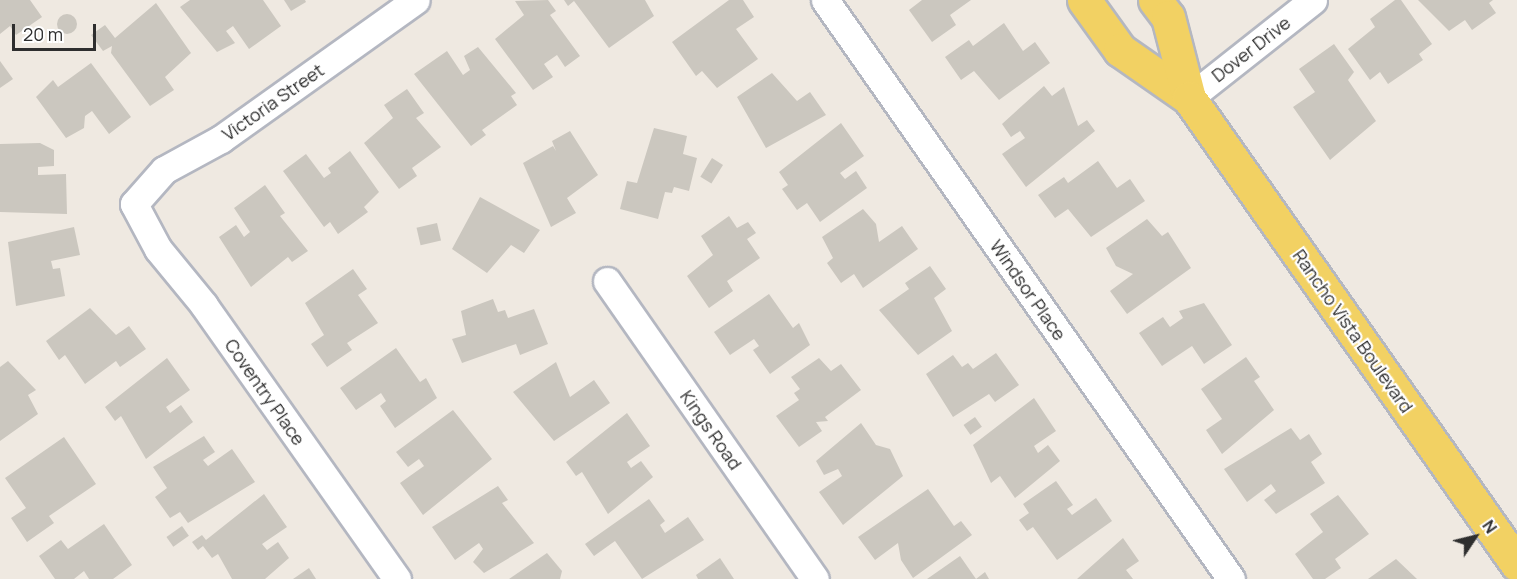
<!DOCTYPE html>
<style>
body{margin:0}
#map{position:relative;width:1517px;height:579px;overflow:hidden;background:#efe9e1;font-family:Manrope,sans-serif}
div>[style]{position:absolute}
.building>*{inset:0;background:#cbc7bf;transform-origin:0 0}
.round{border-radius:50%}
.roads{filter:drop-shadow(2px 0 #b4b7c1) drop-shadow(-2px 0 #b4b7c1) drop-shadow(0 2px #b4b7c1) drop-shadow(0 -2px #b4b7c1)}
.street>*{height:27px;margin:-13.5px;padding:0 13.5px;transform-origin:13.5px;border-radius:13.5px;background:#fff}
.primary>*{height:33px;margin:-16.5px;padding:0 16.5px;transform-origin:16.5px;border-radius:16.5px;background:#f2d163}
span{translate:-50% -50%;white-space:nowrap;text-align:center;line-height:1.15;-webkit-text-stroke:4.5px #fff;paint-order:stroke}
.street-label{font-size:18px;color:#2e2e2e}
.north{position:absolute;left:1445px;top:507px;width:60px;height:60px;-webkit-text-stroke:4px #fff;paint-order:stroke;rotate:55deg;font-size:16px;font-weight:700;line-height:24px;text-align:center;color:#2e2e2e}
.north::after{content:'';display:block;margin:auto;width:21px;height:27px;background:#2e2e2e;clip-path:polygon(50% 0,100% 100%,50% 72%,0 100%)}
.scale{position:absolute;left:12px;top:24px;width:84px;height:27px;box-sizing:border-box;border:3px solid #2e2e2e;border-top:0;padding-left:8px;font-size:18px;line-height:21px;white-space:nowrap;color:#2e2e2e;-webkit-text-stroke:4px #fff;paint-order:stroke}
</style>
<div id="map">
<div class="building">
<i style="clip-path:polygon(0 0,30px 0,42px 17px,16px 35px,10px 26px,0 34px)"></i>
<i style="clip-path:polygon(190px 0,263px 0,281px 26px,249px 49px,233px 26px,226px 31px,235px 43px,217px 52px,180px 7px)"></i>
<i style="clip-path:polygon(284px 0,305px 0,306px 2px,291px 11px)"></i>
<i style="clip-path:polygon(548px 0,556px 11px,550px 15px,580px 56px,565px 67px,557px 55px,544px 64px,553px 77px,533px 90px,495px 39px,524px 15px,515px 1px)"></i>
<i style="clip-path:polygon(564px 0,645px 0,654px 16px,609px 48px,574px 1px,568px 6px)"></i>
<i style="clip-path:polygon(729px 0,743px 0,754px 17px,736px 29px,758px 59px,717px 88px,702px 71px,696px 76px,672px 42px)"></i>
<i style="clip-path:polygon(922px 0,971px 0,950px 15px,956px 25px,932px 42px,909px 10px)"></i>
<i style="clip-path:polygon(1395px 0,1401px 0,1432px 44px,1419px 54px,1423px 60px,1388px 84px,1380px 72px,1370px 80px,1348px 49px,1375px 27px,1370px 19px)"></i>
<i style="clip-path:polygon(1418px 0,1493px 0,1489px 3px,1496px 13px,1472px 30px,1465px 20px,1449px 31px)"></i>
<i style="clip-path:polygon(156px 3px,191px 53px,165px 77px,174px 90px,150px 106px,111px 53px,112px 46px,103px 51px,91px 35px,105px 25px,115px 38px)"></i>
<i class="round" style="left:57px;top:14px;width:20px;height:20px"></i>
<i style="clip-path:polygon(1004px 23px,1023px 51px,1035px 42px,1050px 63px,999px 100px,974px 71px,961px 80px,945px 57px,969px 40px,973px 46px)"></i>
<i style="clip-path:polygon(1334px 44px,1354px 72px,1348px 80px,1376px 121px,1330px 160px,1293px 107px,1315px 92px,1299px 69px)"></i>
<i style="clip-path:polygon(478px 47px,516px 93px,511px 96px,517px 105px,482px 130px,486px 135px,471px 146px,414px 74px,447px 51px,463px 75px,470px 70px,464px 56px)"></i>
<i style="clip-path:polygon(0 61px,13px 79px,0 88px)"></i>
<i style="clip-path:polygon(91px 63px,131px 117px,109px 134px,92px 111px,85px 116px,84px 128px,66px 138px,36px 97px,53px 80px,58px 87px)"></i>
<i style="clip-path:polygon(772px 73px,797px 101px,810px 92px,826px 115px,766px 148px,737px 97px)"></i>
<i style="clip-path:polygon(1044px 86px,1052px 96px,1064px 87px,1078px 126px,1087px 120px,1095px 131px,1026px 187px,1002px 154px,1025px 138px,1020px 131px,1011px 137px,1002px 124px)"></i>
<i style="clip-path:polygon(407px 89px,424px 113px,416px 118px,441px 147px,412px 168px,417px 176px,399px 189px,364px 143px,393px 118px,384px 105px)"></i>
<i style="clip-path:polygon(841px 123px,864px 156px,840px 173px,845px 179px,856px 171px,867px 188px,820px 222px,807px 203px,797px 210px,782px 189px,788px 185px,779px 172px)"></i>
<i style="clip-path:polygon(654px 128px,687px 136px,683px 154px,697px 158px,689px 191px,674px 187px,672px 193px,665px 192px,658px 219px,620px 209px,627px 181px,637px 183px)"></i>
<i style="clip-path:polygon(570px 131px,598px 175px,567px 198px,576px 213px,551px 227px,523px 163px,553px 146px,556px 151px,552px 141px)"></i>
<i style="clip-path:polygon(40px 143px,54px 150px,54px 166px,38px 167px,38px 175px,66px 174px,67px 214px,0 212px,0 144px)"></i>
<i style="clip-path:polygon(350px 151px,379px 192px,364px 207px,368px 212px,338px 234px,330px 222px,324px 227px,283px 171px,306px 154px,324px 178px,331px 173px,328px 168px)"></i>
<i style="left:712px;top:158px;width:13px;height:22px;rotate:32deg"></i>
<i style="clip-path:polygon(1098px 161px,1117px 188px,1130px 179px,1145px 201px,1091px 237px,1068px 209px,1055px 218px,1038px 195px,1064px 177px,1068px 183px)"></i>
<i style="clip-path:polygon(265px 185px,285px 213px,280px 216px,308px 251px,292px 262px,288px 257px,251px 287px,219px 237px,236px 225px,244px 237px,250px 232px,234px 208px)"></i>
<i style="clip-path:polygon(480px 197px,540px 230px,524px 253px,511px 245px,487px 273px,452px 249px)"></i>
<i style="clip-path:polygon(863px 209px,876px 224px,879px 242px,902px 226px,918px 249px,863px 288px,854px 274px,841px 283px,827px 263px,833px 258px,822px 237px)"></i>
<i style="clip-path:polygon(729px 216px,737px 228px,748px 222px,756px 233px,747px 239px,760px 258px,727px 281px,733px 291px,709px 308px,687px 276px,713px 255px,701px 236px)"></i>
<i style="clip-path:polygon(1147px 219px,1162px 236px,1168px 232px,1191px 268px,1127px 314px,1110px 291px,1133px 274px,1116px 266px,1106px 248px)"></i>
<i style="left:437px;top:223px;width:18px;height:21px;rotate:77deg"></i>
<i style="clip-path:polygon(74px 227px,80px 255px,51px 261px,53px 269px,60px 268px,65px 296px,16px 306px,8px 242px)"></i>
<i style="clip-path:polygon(930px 266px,946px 289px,934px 298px,952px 331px,918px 355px,879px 310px,909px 289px,905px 283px)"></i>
<i style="clip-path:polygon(353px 269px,367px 289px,358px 295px,378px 323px,347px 343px,352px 350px,327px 367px,311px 344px,324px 335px,305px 303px)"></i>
<i style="clip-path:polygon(769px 294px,793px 328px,799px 323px,810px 345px,770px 374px,753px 350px,759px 346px,754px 339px,730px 355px,714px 332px)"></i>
<i style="clip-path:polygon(493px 299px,498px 312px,505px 310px,508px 318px,534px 309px,548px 344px,520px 355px,516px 344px,462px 363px,452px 339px,466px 335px,461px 311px)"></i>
<i style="clip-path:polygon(1204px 303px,1232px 345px,1204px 364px,1192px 346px,1162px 366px,1139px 333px,1163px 317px,1170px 327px,1183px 318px,1179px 311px)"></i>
<i style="clip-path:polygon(90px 308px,116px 335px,129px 326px,146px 349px,120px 367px,116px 361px,85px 384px,65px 355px,59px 360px,46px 341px)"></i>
<i style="clip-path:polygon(396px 348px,420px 382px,426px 378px,437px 398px,395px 428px,380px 406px,386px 401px,381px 393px,356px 410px,340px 388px)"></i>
<i style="clip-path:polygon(996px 353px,1019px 385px,995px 402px,989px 394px,953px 417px,926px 374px,953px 355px,962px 367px,968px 363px,973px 369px)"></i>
<i style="clip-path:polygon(1246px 357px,1260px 377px,1254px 381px,1274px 410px,1222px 454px,1206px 430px,1222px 419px,1201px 389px)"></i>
<i style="clip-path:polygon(167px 358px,190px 390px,166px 407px,170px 413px,181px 405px,193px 422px,146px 459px,121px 416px,115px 421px,105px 407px)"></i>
<i style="clip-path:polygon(819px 358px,831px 371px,841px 364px,861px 390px,825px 417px,828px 421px,816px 422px,822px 431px,799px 447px,776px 416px,799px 400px,794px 393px,800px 389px,791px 377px)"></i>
<i style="clip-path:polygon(8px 361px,36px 390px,28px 395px,38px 414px,0 441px,0 367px)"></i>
<i style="clip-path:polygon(556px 362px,570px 397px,594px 380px,610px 403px,554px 441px,513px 392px)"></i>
<i style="clip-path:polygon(1034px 398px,1056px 431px,1034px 446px,1038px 453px,1048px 445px,1060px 461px,1015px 498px,1000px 476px,991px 483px,973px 445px)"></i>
<i style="clip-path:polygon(453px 410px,492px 459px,423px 515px,400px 483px,424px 466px,419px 459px,408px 467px,396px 452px)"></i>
<i style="clip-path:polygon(627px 413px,650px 446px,627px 462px,631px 468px,641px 461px,653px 477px,608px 514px,582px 472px,576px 476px,566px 462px)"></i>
<i style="left:975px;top:417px;width:12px;height:14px;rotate:55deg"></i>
<i style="clip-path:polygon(861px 423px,876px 445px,890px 449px,903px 476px,843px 525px,819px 492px,842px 476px,838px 469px,824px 475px,816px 461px)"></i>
<i style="clip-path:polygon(1291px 428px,1300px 440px,1309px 434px,1322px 454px,1311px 462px,1325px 483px,1276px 514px,1264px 500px,1276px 491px,1271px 484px,1247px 502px,1224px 469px)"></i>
<i style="clip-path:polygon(204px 436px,215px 452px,203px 460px,208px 466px,232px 449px,255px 482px,188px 523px,180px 512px,170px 518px,155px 497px,167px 488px,153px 467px)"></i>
<i style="clip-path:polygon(64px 437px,96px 484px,49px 516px,54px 523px,27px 542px,11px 518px,26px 508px,5px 478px)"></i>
<i style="clip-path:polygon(1056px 481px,1073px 505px,1067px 509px,1072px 515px,1096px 498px,1112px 521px,1057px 560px,1033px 527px,1027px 531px,1019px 520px,1029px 513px,1023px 504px)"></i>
<i style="clip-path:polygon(498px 486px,508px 500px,502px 503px,534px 543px,484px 573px,473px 562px,483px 549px,479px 543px,455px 560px,432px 527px)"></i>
<i style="clip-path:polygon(928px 489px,954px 526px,961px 521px,972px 535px,913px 578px,901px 560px,898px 543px,875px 560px,858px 537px)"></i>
<i style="clip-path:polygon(264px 494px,287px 527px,262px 544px,267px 550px,278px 542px,289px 558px,265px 579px,232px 579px,218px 554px,212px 558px,203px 546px,198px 550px,192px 542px,202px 535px,206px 540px)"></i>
<i style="clip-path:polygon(1338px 495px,1369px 534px,1335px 559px,1341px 568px,1325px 579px,1313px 579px,1295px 554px,1323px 532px,1310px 514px)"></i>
<i style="clip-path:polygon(649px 499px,665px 521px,660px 525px,665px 533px,688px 517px,704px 540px,642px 579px,615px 541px,594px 556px,585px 544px)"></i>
<i style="clip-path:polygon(104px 524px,132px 565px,113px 579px,89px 579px,84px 571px,74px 579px,55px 579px,39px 556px,61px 540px,68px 549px)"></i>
<i style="left:182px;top:526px;width:12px;height:19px;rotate:55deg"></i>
<i style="clip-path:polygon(1123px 538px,1139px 561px,1126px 570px,1133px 579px,1077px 579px)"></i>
<i style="clip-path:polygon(547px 553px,562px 571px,560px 579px,509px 579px)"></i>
<i style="clip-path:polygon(960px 556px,976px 579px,985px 572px,989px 579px,927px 579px)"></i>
<i style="clip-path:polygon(720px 558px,734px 579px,698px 579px,696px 575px)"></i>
<i style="clip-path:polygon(1396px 559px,1417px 579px,1368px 579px)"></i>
<i style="clip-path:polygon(309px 568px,316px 579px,293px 579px)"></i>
</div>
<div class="roads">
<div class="street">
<i style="left:825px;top:0;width:707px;rotate:54.96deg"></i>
<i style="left:1189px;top:98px;width:158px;rotate:-38.3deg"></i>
<i style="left:607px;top:281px;width:363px;rotate:55.1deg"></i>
<i style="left:397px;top:579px;width:335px;rotate:-125.2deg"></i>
<i style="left:204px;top:305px;width:72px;rotate:-129.4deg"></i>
<i style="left:158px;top:249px;width:51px;rotate:-118.1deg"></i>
<i style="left:134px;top:204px;width:45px;rotate:-48.6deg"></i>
<i style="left:164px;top:170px;width:65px;rotate:-28.5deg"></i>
<i style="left:221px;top:139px;width:239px;rotate:-35.5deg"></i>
</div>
<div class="primary">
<i style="left:1084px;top:0;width:62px;rotate:54.2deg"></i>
<i style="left:1120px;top:50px;width:84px;rotate:34.8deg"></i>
<i style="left:1155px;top:0;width:21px;rotate:53deg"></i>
<i style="left:1168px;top:17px;width:84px;rotate:75.5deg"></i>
<i style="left:1189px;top:98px;width:570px;rotate:54.86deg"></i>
</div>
</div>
<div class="street-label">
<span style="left:1251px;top:49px;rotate:-38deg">Dover Drive</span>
<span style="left:273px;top:102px;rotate:-35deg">Victoria Street</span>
<span style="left:1028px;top:290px;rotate:55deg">Windsor Place</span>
<span style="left:1353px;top:331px;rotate:55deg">Rancho Vista Boulevard</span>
<span style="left:265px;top:392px;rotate:55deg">Coventry Place</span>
<span style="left:711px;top:430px;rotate:55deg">Kings Road</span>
</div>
<div class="north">N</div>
<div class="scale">20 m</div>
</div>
